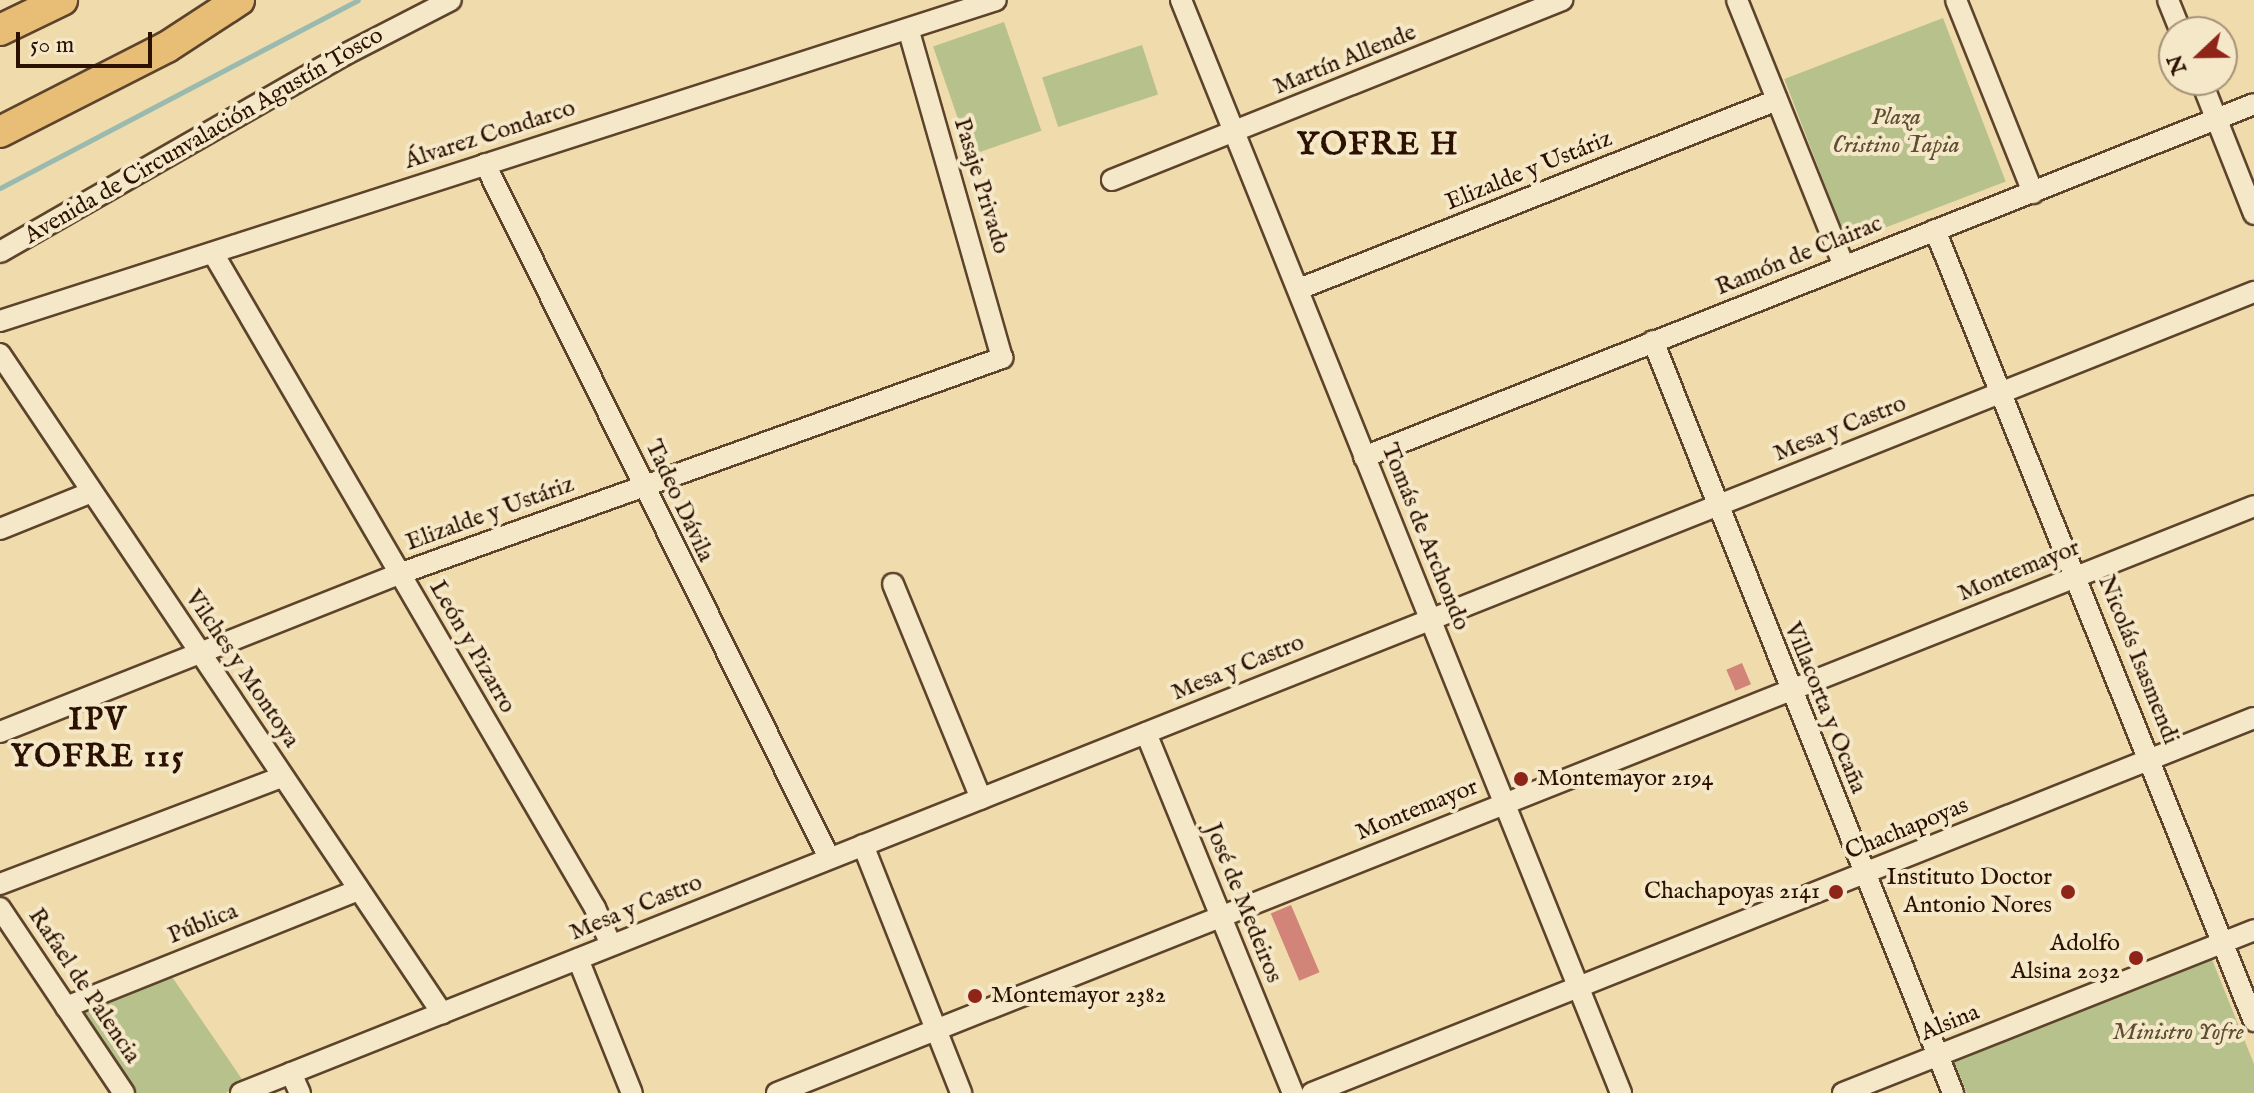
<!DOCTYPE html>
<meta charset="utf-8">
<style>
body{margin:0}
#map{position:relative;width:2254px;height:1093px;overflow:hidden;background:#efdbab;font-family:"IM FELL English",serif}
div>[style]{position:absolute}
.green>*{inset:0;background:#b7c18b;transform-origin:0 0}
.stream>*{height:5px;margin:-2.5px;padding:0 2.5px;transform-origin:2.5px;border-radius:2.5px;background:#9abaaf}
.building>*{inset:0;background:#d38478;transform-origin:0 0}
.roads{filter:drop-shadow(2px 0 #5d432b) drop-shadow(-2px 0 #5d432b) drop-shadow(0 2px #5d432b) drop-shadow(0 -2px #5d432b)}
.minor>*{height:20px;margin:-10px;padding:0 10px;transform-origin:10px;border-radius:10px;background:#f5e8c8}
.highway>*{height:30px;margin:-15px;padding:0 15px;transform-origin:15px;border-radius:15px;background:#e8be76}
.dots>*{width:22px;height:22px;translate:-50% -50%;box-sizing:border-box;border:4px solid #f5e8c8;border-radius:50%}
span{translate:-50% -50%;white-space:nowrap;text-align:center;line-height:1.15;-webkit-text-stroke:8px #f5e8c8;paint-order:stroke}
.street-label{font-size:24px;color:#2c1000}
.park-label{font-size:24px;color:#5d4e31;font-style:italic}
.poi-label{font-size:24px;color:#2c1000}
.left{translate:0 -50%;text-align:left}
.right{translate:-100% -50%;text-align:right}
.district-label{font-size:32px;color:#2c1000;font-weight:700;letter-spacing:2px}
.north{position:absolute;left:2158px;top:16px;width:80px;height:80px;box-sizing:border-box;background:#f5e8c8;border:2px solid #a59278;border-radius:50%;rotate:248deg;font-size:22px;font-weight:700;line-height:32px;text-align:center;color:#2c1000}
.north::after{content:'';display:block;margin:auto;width:28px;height:36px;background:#8f2418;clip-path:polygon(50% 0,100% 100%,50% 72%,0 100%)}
.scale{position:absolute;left:16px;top:32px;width:136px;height:36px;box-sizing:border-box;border:4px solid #2c1000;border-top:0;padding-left:10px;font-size:24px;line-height:28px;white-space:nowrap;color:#2c1000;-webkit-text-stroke:6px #f5e8c8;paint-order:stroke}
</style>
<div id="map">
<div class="green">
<i style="left:1943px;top:18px;width:175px;height:170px;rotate:69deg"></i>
<i style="left:1004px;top:22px;width:115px;height:75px;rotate:71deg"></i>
<i style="left:1142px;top:45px;width:52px;height:105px;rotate:72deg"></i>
<i style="clip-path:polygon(2211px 957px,2254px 1064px,2254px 1093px,1967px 1093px,1954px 1062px)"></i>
<i style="clip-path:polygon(170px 974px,246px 1085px,225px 1093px,132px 1093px,76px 1009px)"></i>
</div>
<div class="stream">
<i style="left:0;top:188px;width:404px;rotate:-27.7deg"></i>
</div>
<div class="building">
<i style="left:1742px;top:663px;width:23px;height:17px;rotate:67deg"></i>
<i style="left:1291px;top:905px;width:73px;height:22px;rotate:67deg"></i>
</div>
<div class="roads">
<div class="minor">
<i style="left:1181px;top:0;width:1178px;rotate:68.07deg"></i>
<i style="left:1737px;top:0;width:287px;rotate:68.1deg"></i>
<i style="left:1956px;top:0;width:208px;rotate:68.2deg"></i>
<i style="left:2168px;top:0;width:35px;rotate:68deg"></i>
<i style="left:2201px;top:80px;width:144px;rotate:68.4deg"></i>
<i style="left:485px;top:164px;width:775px;rotate:63.63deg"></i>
<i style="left:1112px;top:180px;width:485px;rotate:-21.8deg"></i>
<i style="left:1935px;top:230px;width:853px;rotate:68.04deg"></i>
<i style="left:0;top:252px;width:396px;rotate:-29.8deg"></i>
<i style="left:344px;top:55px;width:120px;rotate:-27.2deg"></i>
<i style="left:213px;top:253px;width:758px;rotate:59.75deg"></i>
<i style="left:595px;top:908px;width:40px;rotate:66.6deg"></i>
<i style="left:1299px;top:289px;width:514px;rotate:-21.57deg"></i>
<i style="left:0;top:321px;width:1046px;rotate:-17.86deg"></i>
<i style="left:1653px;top:341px;width:810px;rotate:68.25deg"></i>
<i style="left:0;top:354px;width:794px;rotate:56.15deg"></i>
<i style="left:1364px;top:457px;width:957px;rotate:-21.63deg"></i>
<i style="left:0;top:529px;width:99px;rotate:-21.9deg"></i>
<i style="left:893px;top:584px;width:232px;rotate:67.7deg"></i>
<i style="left:0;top:732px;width:429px;rotate:-21.6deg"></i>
<i style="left:399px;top:574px;width:641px;rotate:-19.71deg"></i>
<i style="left:1002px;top:358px;width:342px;rotate:-105.9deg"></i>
<i style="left:1146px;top:733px;width:389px;rotate:67.8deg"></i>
<i style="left:863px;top:845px;width:267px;rotate:68.4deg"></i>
<i style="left:0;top:884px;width:302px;rotate:-20.8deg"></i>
<i style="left:0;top:908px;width:223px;rotate:56.2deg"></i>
<i style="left:578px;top:959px;width:144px;rotate:68.1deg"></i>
<i style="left:66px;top:1007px;width:315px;rotate:-21.8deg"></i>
<i style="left:291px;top:1073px;width:22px;rotate:66deg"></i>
<i style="left:241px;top:1093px;width:2167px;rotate:-21.7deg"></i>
<i style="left:777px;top:1093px;width:1589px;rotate:-21.67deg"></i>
<i style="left:1312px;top:1093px;width:1014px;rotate:-21.71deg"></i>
<i style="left:1843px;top:1093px;width:442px;rotate:-21.6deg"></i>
</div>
<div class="highway">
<i style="left:0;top:30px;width:69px;rotate:-25.8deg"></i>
<i style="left:0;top:132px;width:187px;rotate:-27deg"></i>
<i style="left:167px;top:47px;width:86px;rotate:-33.1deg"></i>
</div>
</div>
<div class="dots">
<i style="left:1521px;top:779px;background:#8f2418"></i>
<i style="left:1836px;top:892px;background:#8f2418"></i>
<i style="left:2068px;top:892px;background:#8f2418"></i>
<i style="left:2136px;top:958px;background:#8f2418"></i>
<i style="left:975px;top:996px;background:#8f2418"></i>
</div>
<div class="street-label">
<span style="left:1345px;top:60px;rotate:-22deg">Martín Allende</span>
<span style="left:490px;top:135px;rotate:-18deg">Álvarez Condarco</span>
<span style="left:204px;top:136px;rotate:-30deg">Avenida de Circunvalación Agustín Tosco</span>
<span style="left:1529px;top:171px;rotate:-22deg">Elizalde y Ustáriz</span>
<span style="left:981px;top:186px;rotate:73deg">Pasaje Privado</span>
<span style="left:1799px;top:256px;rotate:-22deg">Ramón de Clairac</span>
<span style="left:1840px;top:429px;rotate:-22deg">Mesa y Castro</span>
<span style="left:679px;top:501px;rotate:65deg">Tadeo Dávila</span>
<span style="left:490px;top:514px;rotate:-20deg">Elizalde y Ustáriz</span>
<span style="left:1425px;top:537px;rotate:68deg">Tomás de Archondo</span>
<span style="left:2019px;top:571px;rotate:-22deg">Montemayor</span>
<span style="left:472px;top:647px;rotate:60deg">León y Pizarro</span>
<span style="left:2138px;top:660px;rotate:68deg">Nicolás Isasmendi</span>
<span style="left:1238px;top:668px;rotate:-22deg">Mesa y Castro</span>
<span style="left:242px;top:669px;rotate:56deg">Vilches y Montoya</span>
<span style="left:1825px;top:708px;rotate:68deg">Villacorta y Ocaña</span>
<span style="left:1417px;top:810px;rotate:-22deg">Montemayor</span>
<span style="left:1907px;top:829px;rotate:-22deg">Chachapoyas</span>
<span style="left:1243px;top:903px;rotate:68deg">José de Medeiros</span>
<span style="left:636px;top:908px;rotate:-22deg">Mesa y Castro</span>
<span style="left:203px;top:924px;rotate:-22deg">Pública</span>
<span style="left:84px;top:986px;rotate:56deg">Rafael de Palencia</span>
<span style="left:1950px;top:1023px;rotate:-22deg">Alsina</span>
</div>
<div class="park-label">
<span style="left:1896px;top:132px">Plaza<br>Cristino Tapia</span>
<span style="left:2178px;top:1033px">Ministro Yofre</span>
</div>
<div class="poi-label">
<span class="left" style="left:1537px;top:779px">Montemayor 2194</span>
<span class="right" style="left:2052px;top:892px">Instituto Doctor<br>Antonio Nores</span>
<span class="right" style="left:1820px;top:892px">Chachapoyas 2141</span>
<span class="right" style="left:2120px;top:958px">Adolfo<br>Alsina 2032</span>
<span class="left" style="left:991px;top:996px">Montemayor 2382</span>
</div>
<div class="district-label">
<span style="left:1378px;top:146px">YOFRE H</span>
<span style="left:98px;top:740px">IPV<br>YOFRE 115</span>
</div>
<div class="north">N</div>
<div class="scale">50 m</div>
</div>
